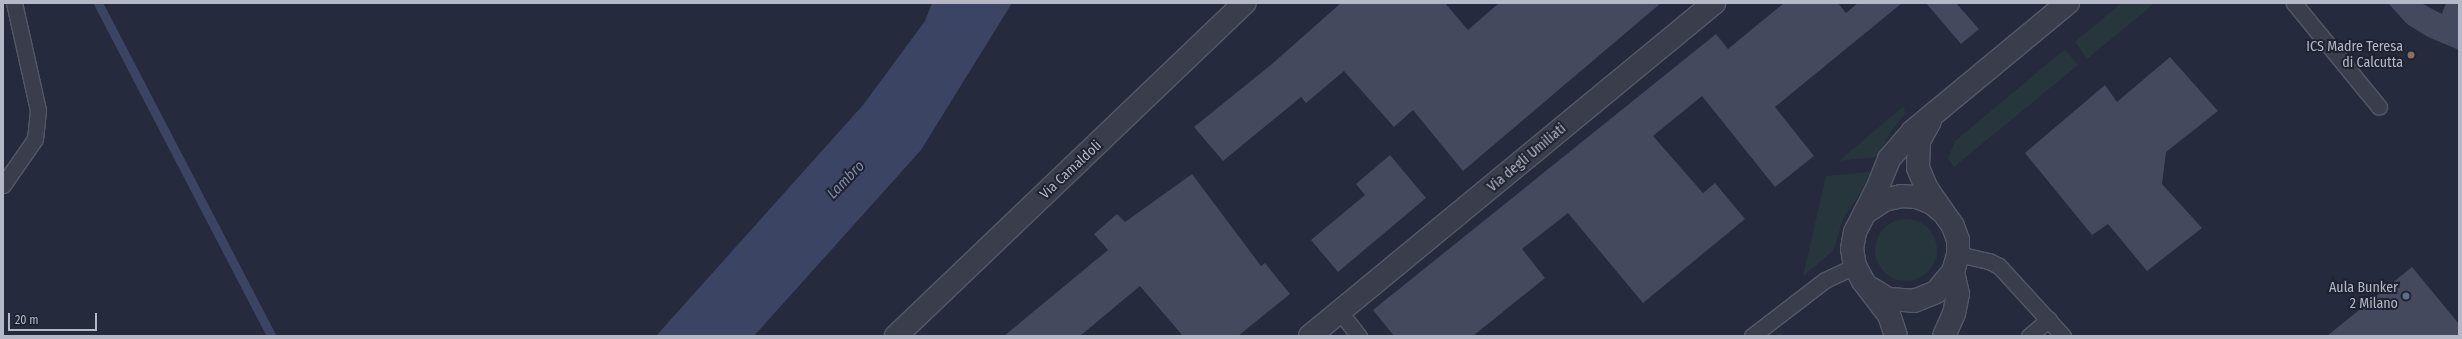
<!DOCTYPE html>
<style>
body{margin:0}
#map{position:relative;width:2462px;height:339px;overflow:hidden;background:#252a3c;font-family:"Fira Sans Condensed",sans-serif}
div>[style]{position:absolute}
.green>*{inset:0;background:#27363d}
.round{border-radius:50%}
.water>*{inset:0;background:#3c4464}
.stream>*{height:9px;margin:-4.5px;padding:0 4.5px;transform-origin:4.5px;border-radius:4.5px;background:#3c4464}
.building>*{inset:0;background:#44495e}
.roads{filter:drop-shadow(1px 0 #545867) drop-shadow(-1px 0 #545867) drop-shadow(0 1px #545867) drop-shadow(0 -1px #545867)}
.lane>*{height:15px;margin:-7.5px;padding:0 7.5px;transform-origin:7.5px;border-radius:7.5px;background:#393d4c}
.street>*{height:22px;margin:-11px;padding:0 11px;transform-origin:11px;border-radius:11px;background:#393d4c}
.dots>*{width:11px;height:11px;translate:-50% -50%;box-sizing:border-box;border:2px solid #1e2231;border-radius:50%}
span{translate:-50% -50%;white-space:nowrap;text-align:center;line-height:1.15;-webkit-text-stroke:4px #1e2231;paint-order:stroke}
.poi-label{font-size:14px;color:#b5b8c7}
.right{translate:-100% -50%;text-align:right}
.street-label{font-size:14px;color:#b5b8c7}
.water-label{font-size:15px;color:#7e88ae;font-style:italic}
.frame{position:absolute;inset:0;border:4px solid #b5b8c7;pointer-events:none}
.scale{position:absolute;left:8px;top:313px;width:89px;height:18px;box-sizing:border-box;border:2px solid #b5b8c7;border-top:0;padding-left:5px;font-size:12px;line-height:14px;white-space:nowrap;color:#b5b8c7;-webkit-text-stroke:3px #1e2231;paint-order:stroke}
</style>
<div id="map">
<div class="green">
<i style="clip-path:polygon(2121px 3px,2155px 3px,2087px 59px,2075px 42px)"></i>
<i style="clip-path:polygon(2065px 49px,2078px 65px,1954px 167px,1948px 158px,1955px 141px)"></i>
<i style="clip-path:polygon(1904px 106px,1905px 114px,1890px 133px,1877px 157px,1839px 161px)"></i>
<i style="clip-path:polygon(1871px 172px,1862px 191px,1844px 217px,1833px 251px,1803px 276px,1826px 176px)"></i>
<i class="round" style="left:1875px;top:219px;width:62px;height:62px"></i>
</div>
<div class="water">
<i style="clip-path:polygon(932px 3px,1012px 3px,921px 150px,754px 336px,656px 336px,863px 105px,925px 21px)"></i>
</div>
<div class="stream">
<i style="left:98px;top:3px;width:375px;rotate:62.5deg"></i>
</div>
<div class="building">
<i style="clip-path:polygon(1341px 3px,1445px 3px,1468px 30px,1499px 3px,1661px 3px,1463px 171px,1413px 110px,1394px 127px,1344px 71px,1306px 103px,1301px 97px,1223px 161px,1194px 127px,1272px 64px)"></i>
<i style="clip-path:polygon(1784px 3px,1838px 3px,1846px 13px,1858px 3px,1902px 3px,1775px 107px,1814px 156px,1775px 187px,1702px 96px,1653px 136px,1703px 193px,1715px 183px,1745px 219px,1643px 303px,1568px 213px,1522px 249px,1545px 278px,1473px 336px,1394px 336px,1373px 310px,1716px 34px,1728px 49px)"></i>
<i style="clip-path:polygon(1926px 3px,1956px 3px,1979px 29px,1961px 44px)"></i>
<i style="clip-path:polygon(2388px 3px,2421px 3px,2442px 14px,2446px 3px,2459px 3px,2459px 50px,2428px 37px,2407px 24px)"></i>
<i style="clip-path:polygon(2170px 57px,2218px 111px,2166px 152px,2162px 184px,2202px 228px,2147px 271px,2108px 224px,2092px 235px,2025px 153px,2105px 85px,2117px 102px)"></i>
<i style="clip-path:polygon(1390px 155px,1426px 198px,1338px 272px,1311px 240px,1365px 195px,1356px 184px)"></i>
<i style="clip-path:polygon(1192px 174px,1261px 266px,1265px 263px,1290px 294px,1238px 336px,1183px 336px,1140px 286px,1080px 336px,1004px 336px,1108px 250px,1094px 234px,1117px 214px,1125px 222px)"></i>
<i style="clip-path:polygon(2412px 267px,2459px 324px,2459px 336px,2327px 336px)"></i>
</div>
<div class="roads">
<div class="lane">
<i style="left:2294px;top:3px;width:134px;rotate:50.7deg"></i>
<i style="left:3px;top:185px;width:56px;rotate:-55.2deg"></i>
<i style="left:35px;top:139px;width:29px;rotate:-84deg"></i>
<i style="left:38px;top:110px;width:110px;rotate:-102.6deg"></i>
<i style="left:1958px;top:254px;width:32px;rotate:13deg"></i>
<i style="left:1989px;top:261px;width:11px;rotate:27deg"></i>
<i style="left:1999px;top:266px;width:95px;rotate:47.6deg"></i>
<i style="left:1340px;top:312px;width:31px;rotate:52deg"></i>
<i style="left:1752px;top:336px;width:92px;rotate:-37.5deg"></i>
<i style="left:1825px;top:280px;width:33px;rotate:-25deg"></i>
<i style="left:2029px;top:336px;width:26px;rotate:-40deg"></i>
</div>
<div class="street">
<i style="left:1865px;top:213px;width:23px;rotate:-34deg"></i>
<i style="left:1884px;top:200px;width:17px;rotate:-13deg"></i>
<i style="left:1901px;top:196px;width:16px;rotate:4deg"></i>
<i style="left:1917px;top:197px;width:16px;rotate:22deg"></i>
<i style="left:1932px;top:203px;width:11px;rotate:41deg"></i>
<i style="left:1872px;top:289px;width:19px;rotate:32deg"></i>
<i style="left:1888px;top:299px;width:26px;rotate:4deg"></i>
<i style="left:1914px;top:301px;width:24px;rotate:-22deg"></i>
<i style="left:1936px;top:292px;width:26px;rotate:-50deg"></i>
<i style="left:1953px;top:272px;width:19px;rotate:-74deg"></i>
<i style="left:1958px;top:254px;width:14px;rotate:-90deg"></i>
<i style="left:1958px;top:240px;width:15px;rotate:-110deg"></i>
<i style="left:1953px;top:226px;width:45px;rotate:-125.1deg"></i>
<i style="left:1927px;top:189px;width:23px;rotate:-113deg"></i>
<i style="left:1918px;top:168px;width:27px;rotate:-88deg"></i>
<i style="left:1919px;top:141px;width:23px;rotate:-61deg"></i>
<i style="left:896px;top:336px;width:482px;rotate:-43.7deg"></i>
<i style="left:1310px;top:336px;width:524px;rotate:-39.5deg"></i>
<i style="left:1896px;top:336px;width:22px;rotate:-108deg"></i>
<i style="left:1889px;top:315px;width:43px;rotate:-127.4deg"></i>
<i style="left:1863px;top:281px;width:17px;rotate:-118deg"></i>
<i style="left:1855px;top:266px;width:17px;rotate:-100deg"></i>
<i style="left:1852px;top:249px;width:17px;rotate:-80deg"></i>
<i style="left:1855px;top:232px;width:48px;rotate:-62.9deg"></i>
<i style="left:1877px;top:189px;width:32px;rotate:-68deg"></i>
<i style="left:1889px;top:159px;width:37px;rotate:-49deg"></i>
<i style="left:1913px;top:131px;width:201px;rotate:-39.6deg"></i>
<i style="left:1944px;top:336px;width:24px;rotate:-66deg"></i>
<i style="left:1954px;top:314px;width:20px;rotate:-79deg"></i>
<i style="left:1958px;top:294px;width:23px;rotate:-103deg"></i>
</div>
</div>
<div class="dots">
<i style="left:2411px;top:55px;background:#8d6e63"></i>
<i style="left:2406px;top:296px;background:#5c6f8a"></i>
</div>
<div class="poi-label">
<span class="right" style="left:2403px;top:55px">ICS Madre Teresa<br>di Calcutta</span>
<span class="right" style="left:2398px;top:296px">Aula Bunker<br>2 Milano</span>
</div>
<div class="street-label">
<span style="left:1527px;top:158px;rotate:-40deg">Via degli Umiliati</span>
<span style="left:1071px;top:170px;rotate:-43deg">Via Camaldoli</span>
</div>
<div class="water-label">
<span style="left:846px;top:180px;rotate:-46deg">Lambro</span>
</div>
<div class="frame"></div>
<div class="scale">20 m</div>
</div>
